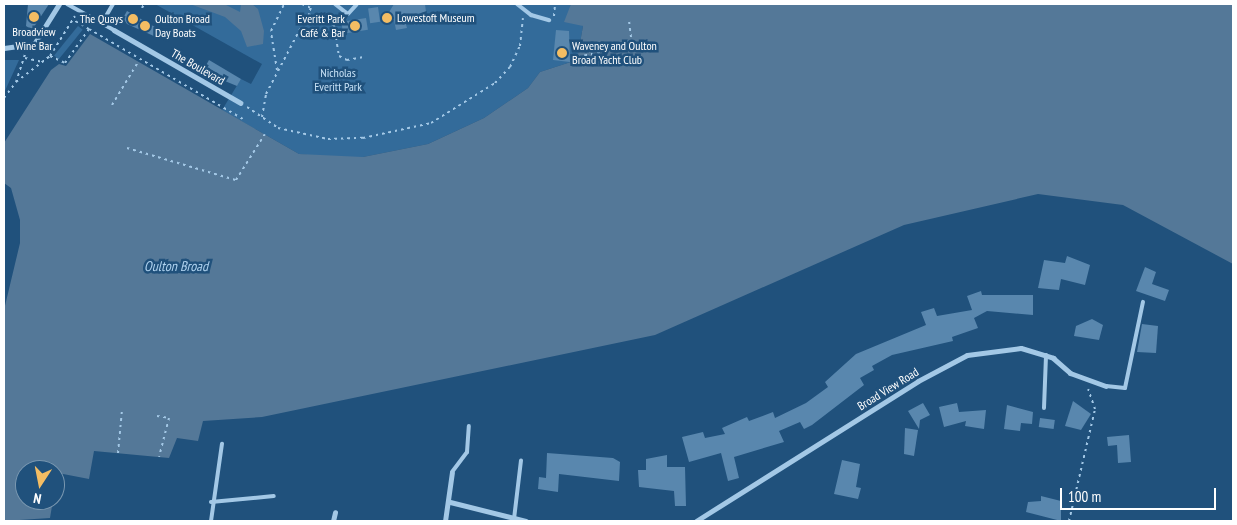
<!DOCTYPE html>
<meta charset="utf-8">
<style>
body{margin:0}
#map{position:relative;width:1237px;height:525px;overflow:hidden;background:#20517c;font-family:"PT Sans Narrow",sans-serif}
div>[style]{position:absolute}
.green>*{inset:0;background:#336b9a;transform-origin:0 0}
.water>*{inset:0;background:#547898}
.building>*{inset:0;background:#5987ae;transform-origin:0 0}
.path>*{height:2px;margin-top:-1px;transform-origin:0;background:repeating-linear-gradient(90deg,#a3c8e6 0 2.5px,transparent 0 6.5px)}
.service>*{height:4px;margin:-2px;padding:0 2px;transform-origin:2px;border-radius:2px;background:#a3c8e6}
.pedestrian>*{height:4.5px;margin:-2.25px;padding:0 2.25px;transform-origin:2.25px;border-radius:2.25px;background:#a3c8e6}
.minor>*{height:5px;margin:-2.5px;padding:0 2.5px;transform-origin:2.5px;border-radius:2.5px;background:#a3c8e6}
.dots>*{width:14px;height:14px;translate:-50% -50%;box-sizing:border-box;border:2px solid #20517c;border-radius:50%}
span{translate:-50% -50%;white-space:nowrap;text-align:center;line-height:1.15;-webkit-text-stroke:5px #20517c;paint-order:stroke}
.poi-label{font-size:12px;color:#fff}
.left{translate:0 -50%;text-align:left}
.right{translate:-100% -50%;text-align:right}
.street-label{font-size:12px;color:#fff}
.park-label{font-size:12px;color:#c6e0f5}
.water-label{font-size:14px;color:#aed1ee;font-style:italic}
.frame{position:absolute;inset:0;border:5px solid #fff;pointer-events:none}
.north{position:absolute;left:15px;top:460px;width:50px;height:50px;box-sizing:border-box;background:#20517c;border:1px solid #7997b0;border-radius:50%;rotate:191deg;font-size:14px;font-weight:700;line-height:20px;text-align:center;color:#fff}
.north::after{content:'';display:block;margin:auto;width:18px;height:22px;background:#f4bd63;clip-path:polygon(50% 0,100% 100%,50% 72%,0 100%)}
.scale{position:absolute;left:1060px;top:488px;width:156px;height:22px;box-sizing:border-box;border:2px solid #fff;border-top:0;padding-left:6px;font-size:15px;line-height:18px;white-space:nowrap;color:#fff;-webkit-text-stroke:4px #20517c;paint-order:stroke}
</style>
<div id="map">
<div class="green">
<i style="clip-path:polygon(155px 4px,571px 4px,569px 16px,583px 26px,577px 60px,540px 72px,528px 88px,484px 118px,428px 144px,363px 157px,325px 157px,299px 154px,222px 110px,241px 79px,251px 84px,262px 64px)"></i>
<i style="left:78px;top:26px;width:6px;height:38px;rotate:39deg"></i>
<i style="clip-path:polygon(4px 60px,19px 60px,4px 93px)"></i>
</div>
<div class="water">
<i style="clip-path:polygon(190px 4px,224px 4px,240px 12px,241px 4px,252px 4px,258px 9px,264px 31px,263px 44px,247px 47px,241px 31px,225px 17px)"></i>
<i style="clip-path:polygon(571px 4px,1233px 4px,1233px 264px,1123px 205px,1038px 194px,904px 225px,655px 335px,262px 417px,203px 421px,198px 441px,177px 438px,169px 458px,94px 451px,89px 479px,58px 473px,55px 488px,55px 470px,25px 470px,25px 500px,53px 500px,50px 518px,4px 521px,4px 310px,20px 243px,20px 220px,11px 188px,4px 183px,4px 143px,51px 70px,59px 64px,66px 66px,90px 34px,299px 154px,363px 157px,428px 144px,484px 118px,528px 88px,540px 72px,577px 60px,583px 26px,564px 22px)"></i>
</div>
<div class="building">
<i style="clip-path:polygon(28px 4px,49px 4px,32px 30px,26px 26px)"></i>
<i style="clip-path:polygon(394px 4px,425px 4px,426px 12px,404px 17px,407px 28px,396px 30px,394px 20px,383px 22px)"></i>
<i style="left:378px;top:7px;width:15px;height:10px;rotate:82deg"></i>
<i style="clip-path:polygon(127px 11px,160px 30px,156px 37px,127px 24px,123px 18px)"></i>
<i style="left:366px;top:18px;width:12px;height:25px;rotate:81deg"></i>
<i style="clip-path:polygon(556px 30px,569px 31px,570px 62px,553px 60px)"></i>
<i style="clip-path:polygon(209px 60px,241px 79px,237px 86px,215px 77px,205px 67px)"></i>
<i style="clip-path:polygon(1067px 256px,1090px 265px,1085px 285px,1061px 279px,1059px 290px,1038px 288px,1044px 260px,1065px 263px)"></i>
<i style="clip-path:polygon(1145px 267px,1156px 272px,1152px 284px,1169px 290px,1165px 301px,1136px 291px)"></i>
<i style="clip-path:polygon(981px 291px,982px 295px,1033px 295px,1033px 315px,987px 311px,974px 318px,978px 328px,952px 337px,953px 341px,892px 355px,872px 366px,874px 370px,860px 378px,864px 385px,812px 425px,804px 429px,800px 422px,779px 431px,784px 442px,734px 457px,739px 478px,728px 481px,721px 453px,689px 462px,682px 437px,703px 432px,705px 438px,725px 434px,722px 428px,747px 417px,749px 421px,773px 412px,775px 418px,806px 403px,828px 387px,825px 382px,856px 354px,926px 325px,921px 312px,934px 308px,937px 316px,972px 310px,967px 296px)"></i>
<i style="clip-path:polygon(1092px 319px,1103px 325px,1099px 340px,1074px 336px,1076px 326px)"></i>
<i style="clip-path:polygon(1142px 324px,1158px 326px,1156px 353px,1137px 352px)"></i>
<i style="clip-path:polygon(1073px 401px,1091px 414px,1081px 430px,1065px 426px)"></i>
<i style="clip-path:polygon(923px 403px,930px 415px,920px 420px,919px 429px,908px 411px)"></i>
<i style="clip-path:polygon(957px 403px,959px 412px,986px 410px,984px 429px,965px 426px,966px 421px,944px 427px,939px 407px)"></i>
<i style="clip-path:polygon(1007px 405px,1033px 412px,1032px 424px,1021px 423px,1020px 431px,1004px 429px)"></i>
<i style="left:1040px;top:418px;width:15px;height:9px;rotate:8deg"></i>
<i style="clip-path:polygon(905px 428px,918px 430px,914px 456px,904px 454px)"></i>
<i style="clip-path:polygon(1129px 435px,1131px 462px,1118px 463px,1117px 445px,1108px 446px,1107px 437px)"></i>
<i style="clip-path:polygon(547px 453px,613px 458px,620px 462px,619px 481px,559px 474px,558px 492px,538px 489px,539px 477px,546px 478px)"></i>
<i style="clip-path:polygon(667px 455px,667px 467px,685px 467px,686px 506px,675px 506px,674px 491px,639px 487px,638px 470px,646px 470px,646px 459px)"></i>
<i style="clip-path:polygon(842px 460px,860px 464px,856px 487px,861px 488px,858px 499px,834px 494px)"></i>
<i style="clip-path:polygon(1041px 496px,1061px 501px,1061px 521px,1026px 512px,1028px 502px,1041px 501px)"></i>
</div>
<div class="path">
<i style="left:302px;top:4px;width:10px;rotate:24deg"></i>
<i style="left:311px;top:8px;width:7px;rotate:117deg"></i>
<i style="left:308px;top:14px;width:28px;rotate:23deg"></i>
<i style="left:334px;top:25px;width:31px;rotate:81deg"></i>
<i style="left:339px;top:56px;width:9px;rotate:27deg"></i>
<i style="left:347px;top:60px;width:17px;rotate:-10deg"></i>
<i style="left:142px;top:8px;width:4px;rotate:-63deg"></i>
<i style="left:554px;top:16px;width:12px;rotate:-85deg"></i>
<i style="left:334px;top:24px;width:10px;rotate:-37deg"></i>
<i style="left:89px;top:29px;width:178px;rotate:30.3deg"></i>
<i style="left:50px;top:56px;width:17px;rotate:25deg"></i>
<i style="left:65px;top:63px;width:42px;rotate:-54.8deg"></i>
<i style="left:89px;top:29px;width:16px;rotate:-150deg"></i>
<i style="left:578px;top:57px;width:45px;rotate:-12.8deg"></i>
<i style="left:622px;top:47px;width:13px;rotate:-48deg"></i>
<i style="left:631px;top:37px;width:16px;rotate:-97deg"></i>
<i style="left:25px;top:58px;width:17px;rotate:13deg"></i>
<i style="left:277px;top:70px;width:39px;rotate:-99deg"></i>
<i style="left:271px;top:31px;width:30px;rotate:-64deg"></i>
<i style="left:16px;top:82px;width:43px;rotate:-37.4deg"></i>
<i style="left:50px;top:56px;width:47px;rotate:-58deg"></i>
<i style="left:4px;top:98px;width:20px;rotate:-53deg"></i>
<i style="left:16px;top:82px;width:32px;rotate:-72deg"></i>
<i style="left:112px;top:105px;width:50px;rotate:-58.8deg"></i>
<i style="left:247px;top:107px;width:37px;rotate:34deg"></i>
<i style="left:278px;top:128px;width:51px;rotate:12.4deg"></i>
<i style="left:328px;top:139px;width:35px;rotate:-2deg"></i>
<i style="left:363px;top:138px;width:70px;rotate:-12.4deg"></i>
<i style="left:431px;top:123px;width:75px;rotate:-32deg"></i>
<i style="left:495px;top:83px;width:22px;rotate:-47deg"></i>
<i style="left:510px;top:67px;width:23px;rotate:-65deg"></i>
<i style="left:520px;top:46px;width:28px;rotate:-84deg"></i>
<i style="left:262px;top:117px;width:23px;rotate:-80deg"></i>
<i style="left:266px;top:94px;width:90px;rotate:-62.3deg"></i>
<i style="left:127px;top:148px;width:114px;rotate:16.4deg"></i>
<i style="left:236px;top:180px;width:54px;rotate:-57.8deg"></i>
<i style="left:157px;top:416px;width:12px;rotate:9deg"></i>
<i style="left:169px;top:418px;width:40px;rotate:104.4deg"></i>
<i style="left:118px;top:453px;width:43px;rotate:-84.7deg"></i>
<i style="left:1069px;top:521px;width:115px;rotate:-76.9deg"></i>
<i style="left:1095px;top:409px;width:21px;rotate:-109deg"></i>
</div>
<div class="service">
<i style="left:67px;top:4px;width:54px;rotate:29deg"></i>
<i style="left:335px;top:4px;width:16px;rotate:38deg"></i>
<i style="left:348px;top:14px;width:13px;rotate:-48deg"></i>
<i style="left:517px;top:4px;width:18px;rotate:38deg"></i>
<i style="left:531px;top:15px;width:19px;rotate:16deg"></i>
<i style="left:102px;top:23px;width:22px;rotate:-60deg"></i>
<i style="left:1106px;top:386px;width:19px;rotate:6deg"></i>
<i style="left:1125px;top:388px;width:88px;rotate:-78.2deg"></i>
<i style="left:1044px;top:408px;width:53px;rotate:-87.8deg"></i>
<i style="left:452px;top:472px;width:25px;rotate:-53deg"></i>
<i style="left:467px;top:452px;width:26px;rotate:-86deg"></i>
<i style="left:211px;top:502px;width:63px;rotate:-5.4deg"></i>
<i style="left:514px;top:519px;width:59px;rotate:-83.2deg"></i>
<i style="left:211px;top:521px;width:78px;rotate:-81.9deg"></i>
</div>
<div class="pedestrian">
<i style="left:114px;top:30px;width:146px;rotate:29.9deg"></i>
</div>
<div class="minor">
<i style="left:4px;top:48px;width:30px;rotate:-8deg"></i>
<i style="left:34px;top:44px;width:47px;rotate:-58deg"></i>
<i style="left:450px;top:502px;width:78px;rotate:14deg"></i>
<i style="left:333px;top:521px;width:9px;rotate:-77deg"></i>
<i style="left:445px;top:521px;width:49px;rotate:-81.9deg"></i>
<i style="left:696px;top:521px;width:262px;rotate:-32.2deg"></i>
<i style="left:918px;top:381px;width:55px;rotate:-28deg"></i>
<i style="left:967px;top:355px;width:54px;rotate:-7.4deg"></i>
<i style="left:1021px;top:348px;width:34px;rotate:17deg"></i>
<i style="left:1053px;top:358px;width:23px;rotate:41deg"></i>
<i style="left:1070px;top:373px;width:38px;rotate:20deg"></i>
</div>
<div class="dots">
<i style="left:34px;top:17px;background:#f4bd63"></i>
<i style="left:387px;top:18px;background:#f4bd63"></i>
<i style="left:133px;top:19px;background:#f4bd63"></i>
<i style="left:145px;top:26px;background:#f4bd63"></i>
<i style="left:355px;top:26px;background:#f4bd63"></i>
<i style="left:562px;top:53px;background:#f4bd63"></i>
</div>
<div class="poi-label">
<span class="left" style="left:397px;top:18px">Lowestoft Museum</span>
<span class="right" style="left:123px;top:19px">The Quays</span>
<span class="left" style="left:155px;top:26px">Oulton Broad<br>Day Boats</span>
<span class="right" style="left:345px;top:26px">Everitt Park<br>Café &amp; Bar</span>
<span style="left:34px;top:39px">Broadview<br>Wine Bar</span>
<span class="left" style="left:572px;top:53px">Waveney and Oulton<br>Broad Yacht Club</span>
</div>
<div class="street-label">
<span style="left:198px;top:67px;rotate:30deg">The Boulevard</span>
<span style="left:888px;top:389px;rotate:-32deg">Broad View Road</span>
</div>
<div class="park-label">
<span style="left:338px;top:80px">Nicholas<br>Everitt Park</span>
</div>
<div class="water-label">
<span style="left:176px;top:266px">Oulton Broad</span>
</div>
<div class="frame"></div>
<div class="north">N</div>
<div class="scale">100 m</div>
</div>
